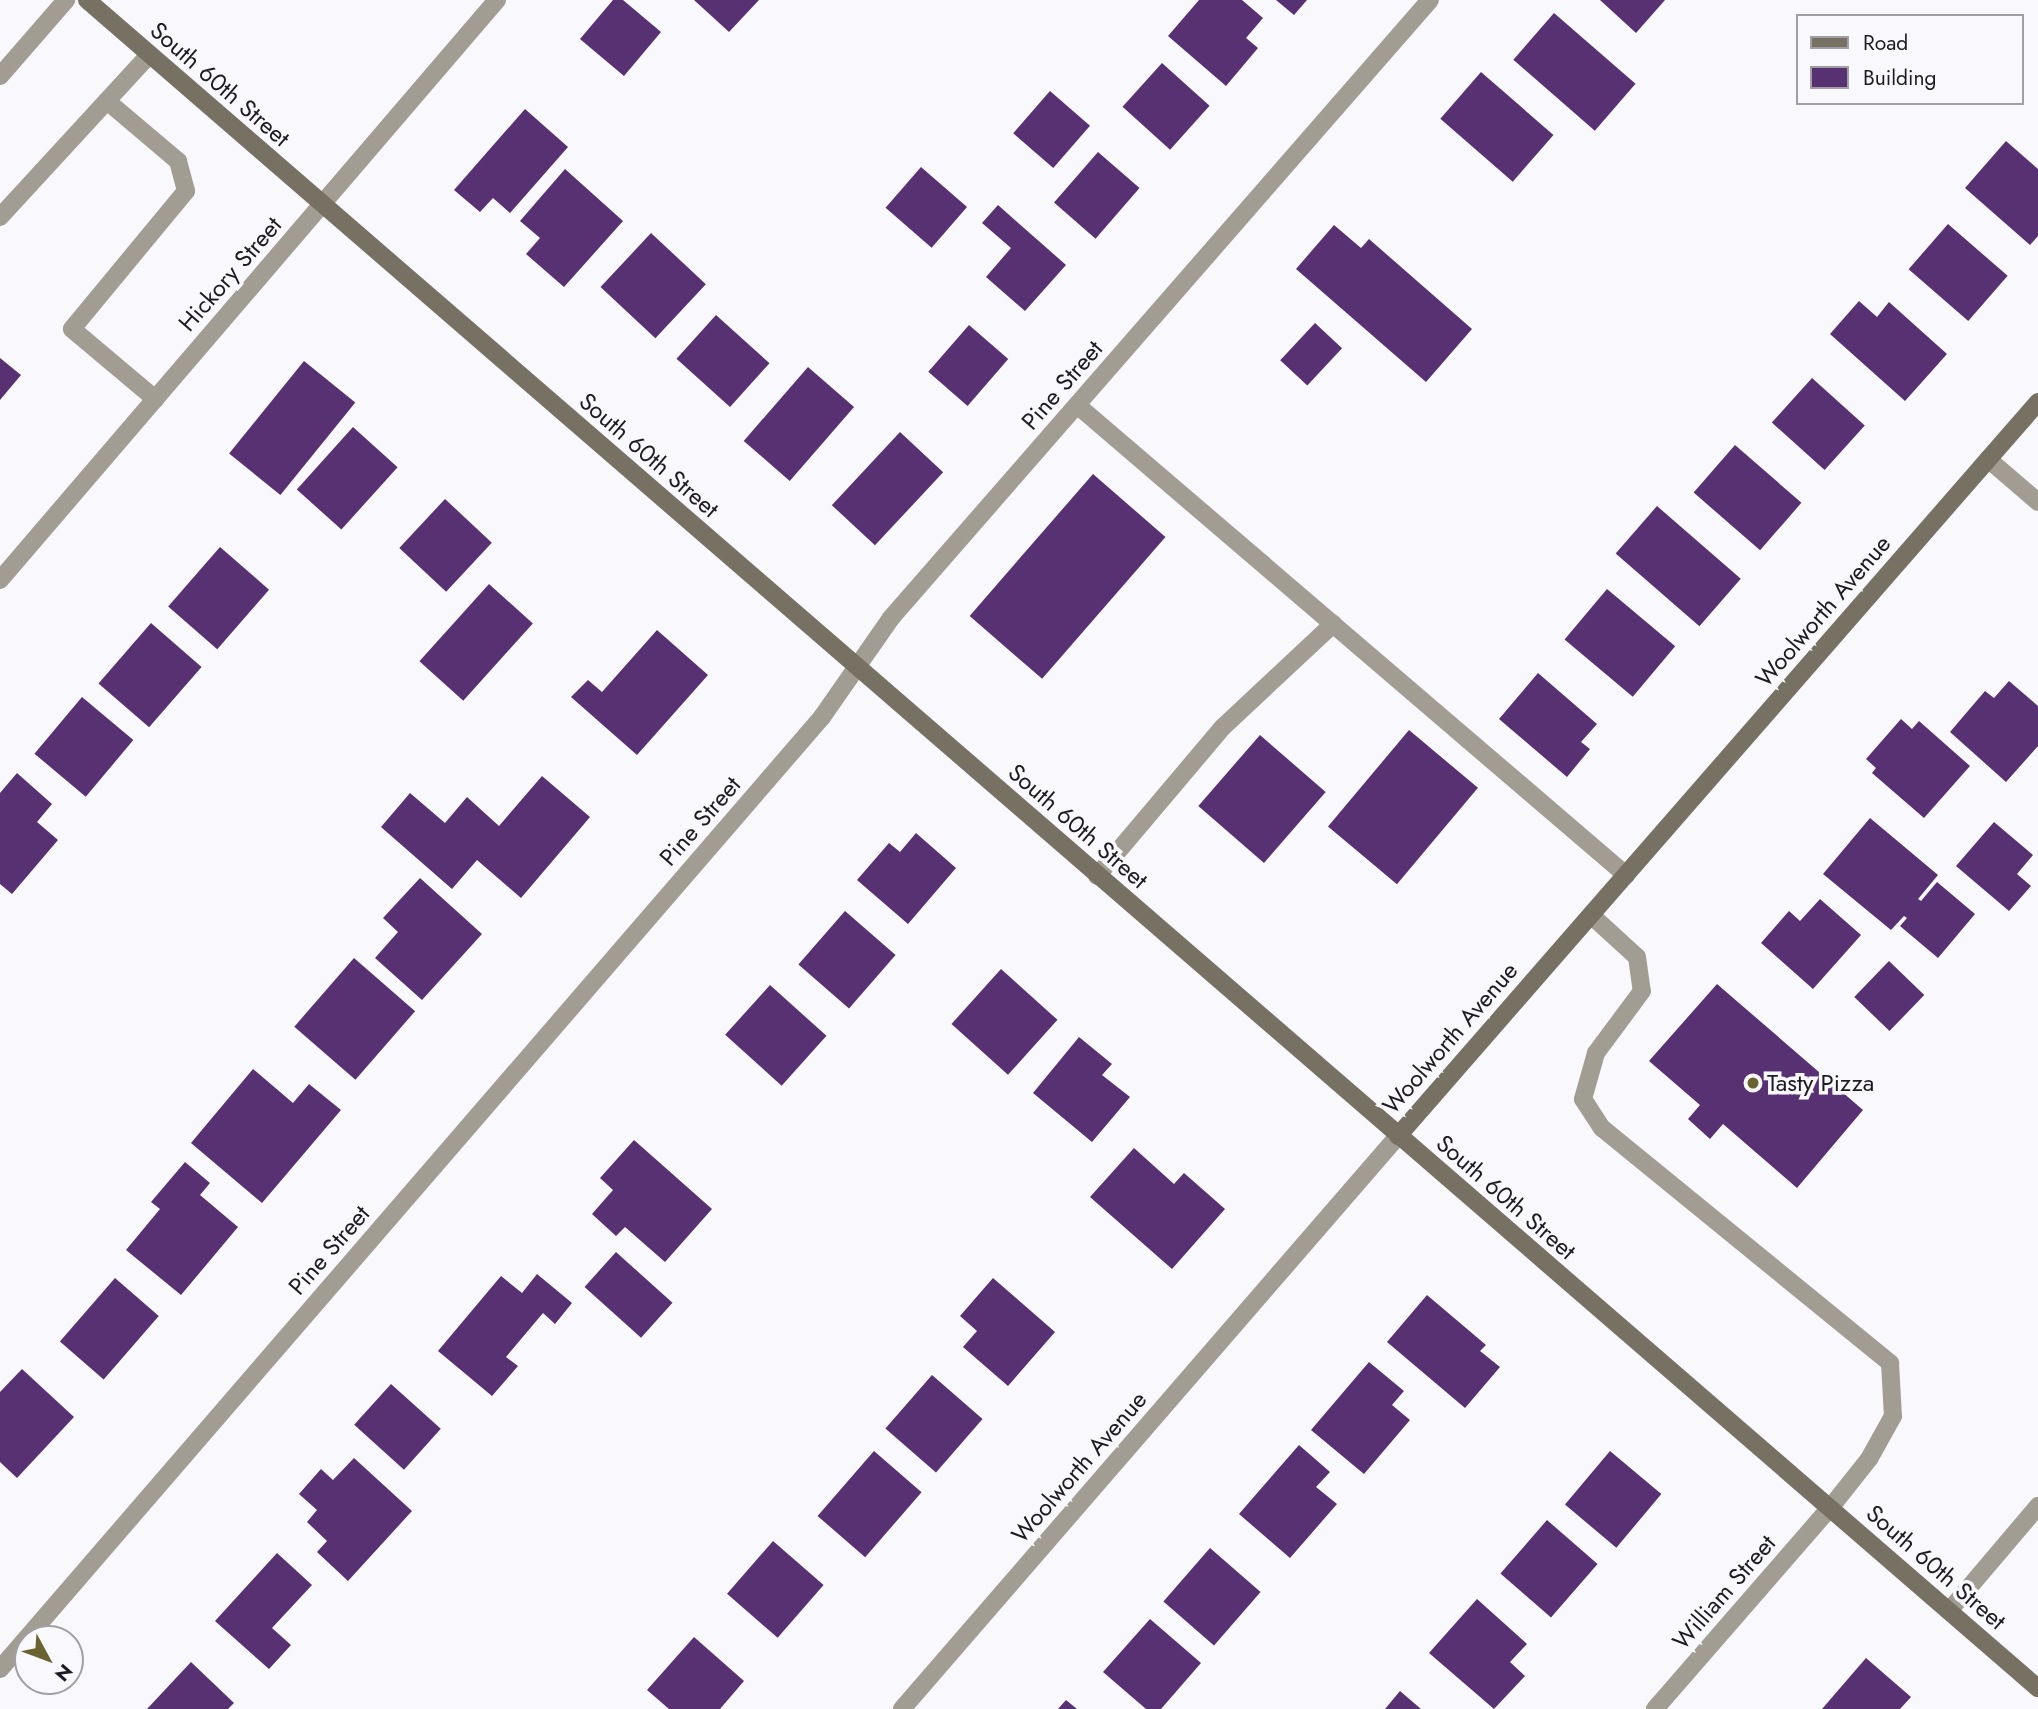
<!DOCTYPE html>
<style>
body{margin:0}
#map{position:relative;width:2038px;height:1709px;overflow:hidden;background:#f9f8fc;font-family:Jost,sans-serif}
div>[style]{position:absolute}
.building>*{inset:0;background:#583173;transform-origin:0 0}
.lane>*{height:18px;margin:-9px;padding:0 9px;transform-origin:9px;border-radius:9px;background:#a19d93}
.street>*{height:18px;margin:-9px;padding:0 9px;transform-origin:9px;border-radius:9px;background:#a19d93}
.secondary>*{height:18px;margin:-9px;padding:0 9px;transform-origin:9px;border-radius:9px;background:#777164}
.dots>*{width:19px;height:19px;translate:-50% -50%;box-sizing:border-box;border:4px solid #f9f8fc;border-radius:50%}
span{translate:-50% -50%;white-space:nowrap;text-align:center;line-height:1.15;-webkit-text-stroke:7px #f9f8fc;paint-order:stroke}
.street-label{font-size:24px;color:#1d1a22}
.poi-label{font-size:24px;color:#1d1a22}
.left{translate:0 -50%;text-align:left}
.legend{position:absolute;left:1796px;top:14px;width:228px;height:91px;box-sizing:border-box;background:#f9f8fc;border:2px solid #a19fa5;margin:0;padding:9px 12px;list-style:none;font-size:21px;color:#1d1a22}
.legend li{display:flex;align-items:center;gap:14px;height:35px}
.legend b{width:35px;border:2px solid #a19fa5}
.north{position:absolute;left:14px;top:1625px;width:70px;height:70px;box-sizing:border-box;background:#f9f8fc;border:2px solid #a19fa5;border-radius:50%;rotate:131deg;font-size:19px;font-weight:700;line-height:28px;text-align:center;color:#1d1a22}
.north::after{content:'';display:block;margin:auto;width:24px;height:32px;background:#6a622f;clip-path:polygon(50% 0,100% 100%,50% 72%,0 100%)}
</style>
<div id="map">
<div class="building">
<i style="clip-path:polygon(613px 0,623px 0,661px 32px,624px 76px,580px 39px)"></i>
<i style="clip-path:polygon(694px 0,759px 0,729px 32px)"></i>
<i style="clip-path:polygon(1199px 0,1242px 0,1263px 18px,1246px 38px,1258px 48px,1226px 86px,1168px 36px)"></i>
<i style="clip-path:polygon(1276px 0,1307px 0,1294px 15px)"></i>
<i style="clip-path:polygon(1600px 0,1665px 0,1636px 33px)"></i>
<i style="left:1554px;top:13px;width:108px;height:62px;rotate:41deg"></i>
<i style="left:1162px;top:63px;width:64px;height:59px;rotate:42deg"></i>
<i style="left:1481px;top:72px;width:96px;height:62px;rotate:41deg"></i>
<i style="left:1050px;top:91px;width:53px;height:56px;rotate:41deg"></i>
<i style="clip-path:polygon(525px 109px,568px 147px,510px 213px,493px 198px,480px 212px,454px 190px)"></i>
<i style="clip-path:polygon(2006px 141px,2038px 169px,2038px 236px,2030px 245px,1965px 188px)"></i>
<i style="left:1098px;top:152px;width:55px;height:67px;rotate:41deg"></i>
<i style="left:921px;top:167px;width:61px;height:54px;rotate:41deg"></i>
<i style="clip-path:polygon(565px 169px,623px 221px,564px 287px,526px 254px,540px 238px,520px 221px)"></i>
<i style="clip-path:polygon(998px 205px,1066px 265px,1025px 311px,986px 277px,1011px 248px,982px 223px)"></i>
<i style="left:1948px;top:224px;width:79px;height:60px;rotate:41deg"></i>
<i style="clip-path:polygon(1334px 225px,1361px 248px,1369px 239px,1472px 329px,1426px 382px,1296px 269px)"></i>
<i style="left:651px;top:233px;width:75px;height:74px;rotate:43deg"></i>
<i style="clip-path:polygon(1859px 301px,1877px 317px,1889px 302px,1947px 354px,1905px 401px,1830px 334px)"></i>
<i style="left:716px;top:315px;width:72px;height:59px;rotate:42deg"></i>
<i style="left:1315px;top:323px;width:37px;height:51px;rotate:43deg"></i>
<i style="left:969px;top:325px;width:52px;height:62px;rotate:41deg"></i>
<i style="clip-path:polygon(0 358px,21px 375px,0 400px)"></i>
<i style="left:304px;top:361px;width:66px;height:119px;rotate:39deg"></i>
<i style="left:808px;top:367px;width:61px;height:98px;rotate:41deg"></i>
<i style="left:1812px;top:378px;width:71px;height:60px;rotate:42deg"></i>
<i style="left:353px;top:427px;width:60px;height:84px;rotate:42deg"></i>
<i style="left:900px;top:432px;width:59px;height:100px;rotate:43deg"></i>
<i style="left:1735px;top:445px;width:88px;height:63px;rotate:41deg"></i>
<i style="left:1093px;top:474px;width:96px;height:188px;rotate:41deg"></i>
<i style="left:445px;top:499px;width:64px;height:67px;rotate:43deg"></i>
<i style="left:1657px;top:506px;width:111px;height:63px;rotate:41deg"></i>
<i style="left:220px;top:547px;width:65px;height:79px;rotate:41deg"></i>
<i style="left:489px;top:584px;width:59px;height:104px;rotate:42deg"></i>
<i style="left:1607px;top:589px;width:89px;height:66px;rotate:40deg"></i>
<i style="left:151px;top:623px;width:67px;height:80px;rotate:41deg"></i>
<i style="clip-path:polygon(657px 630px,708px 675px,637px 755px,571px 697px,588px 680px,602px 692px)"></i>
<i style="clip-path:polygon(1538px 673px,1597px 724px,1581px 742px,1590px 749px,1567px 777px,1499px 719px)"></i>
<i style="clip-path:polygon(2009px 681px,2038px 706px,2038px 746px,2006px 782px,1950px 732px,1985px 691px,1994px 698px)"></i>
<i style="left:82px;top:697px;width:67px;height:74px;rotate:40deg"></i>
<i style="clip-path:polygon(1901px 719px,1912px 729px,1919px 721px,1970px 766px,1924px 818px,1872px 773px,1876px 768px,1866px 759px)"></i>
<i style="left:1409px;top:730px;width:90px;height:126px;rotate:40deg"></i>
<i style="left:1260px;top:735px;width:87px;height:94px;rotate:41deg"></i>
<i style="clip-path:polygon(17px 773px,52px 804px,37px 822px,58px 840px,12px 894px,0 884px,0 793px)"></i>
<i style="clip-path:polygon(542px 776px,590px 817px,521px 898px,477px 860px,452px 889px,381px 827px,410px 793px,445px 823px,467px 797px,499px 826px)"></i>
<i style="clip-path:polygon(1870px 818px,1938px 875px,1918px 899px,1921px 901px,1937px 882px,1975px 914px,1938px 958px,1900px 926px,1907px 918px,1904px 916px,1891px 930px,1823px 874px)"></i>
<i style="clip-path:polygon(1994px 822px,2033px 855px,2017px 874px,2031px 886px,2009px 911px,1956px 866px)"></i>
<i style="clip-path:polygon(916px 833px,956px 868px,908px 924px,857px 880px,889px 843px,900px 852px)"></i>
<i style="clip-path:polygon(420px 878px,482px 934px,422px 1000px,375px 958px,398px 932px,383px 918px)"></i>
<i style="clip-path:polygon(1820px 899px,1861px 935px,1813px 989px,1761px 943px,1789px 911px,1800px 921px)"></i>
<i style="left:845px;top:911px;width:67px;height:71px;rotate:41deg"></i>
<i style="left:354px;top:958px;width:81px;height:91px;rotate:41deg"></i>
<i style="left:1889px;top:961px;width:49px;height:50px;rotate:44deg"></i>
<i style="left:1001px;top:969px;width:76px;height:74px;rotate:42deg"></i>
<i style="clip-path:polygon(1717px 984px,1863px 1110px,1797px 1188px,1723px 1124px,1710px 1139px,1688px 1119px,1700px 1105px,1649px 1061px)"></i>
<i style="left:770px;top:985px;width:76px;height:67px;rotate:42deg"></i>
<i style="clip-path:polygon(1079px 1037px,1112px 1064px,1102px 1075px,1130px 1097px,1092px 1142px,1033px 1093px)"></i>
<i style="clip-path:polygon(253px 1069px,293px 1103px,309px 1084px,341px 1110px,262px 1203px,191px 1143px)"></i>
<i style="clip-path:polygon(634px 1140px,712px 1209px,665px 1262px,625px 1227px,616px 1236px,592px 1214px,613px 1190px,600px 1178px)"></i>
<i style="clip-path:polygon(1134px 1148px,1174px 1184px,1184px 1173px,1225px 1209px,1172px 1269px,1090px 1197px)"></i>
<i style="clip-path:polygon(185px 1162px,210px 1183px,200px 1195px,238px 1227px,181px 1295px,126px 1250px,160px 1209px,151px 1202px)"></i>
<i style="left:616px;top:1252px;width:76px;height:47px;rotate:42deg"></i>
<i style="clip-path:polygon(537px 1274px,572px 1303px,555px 1324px,543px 1313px,506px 1357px,518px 1366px,492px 1396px,438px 1351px,501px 1276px,522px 1293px)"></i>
<i style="left:115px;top:1278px;width:58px;height:84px;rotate:41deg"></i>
<i style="clip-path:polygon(993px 1278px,1055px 1332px,1008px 1386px,963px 1347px,977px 1331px,960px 1316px)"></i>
<i style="clip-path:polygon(1427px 1295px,1486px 1345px,1480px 1351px,1500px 1367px,1465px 1408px,1387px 1342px)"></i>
<i style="clip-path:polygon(1369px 1362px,1404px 1391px,1392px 1405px,1410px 1420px,1364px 1474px,1311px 1430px)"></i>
<i style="clip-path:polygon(22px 1369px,74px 1417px,17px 1478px,0 1462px,0 1392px)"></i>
<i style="left:932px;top:1375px;width:67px;height:71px;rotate:41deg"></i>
<i style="left:391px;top:1384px;width:67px;height:55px;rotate:42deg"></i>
<i style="clip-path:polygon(1299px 1445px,1330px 1472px,1316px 1487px,1337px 1504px,1290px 1558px,1239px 1514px)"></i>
<i style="left:874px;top:1451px;width:63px;height:86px;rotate:41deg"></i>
<i style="left:1610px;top:1451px;width:67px;height:70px;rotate:40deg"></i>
<i style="clip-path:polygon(354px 1458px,412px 1511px,348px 1581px,317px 1552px,327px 1541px,307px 1522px,317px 1510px,299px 1494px,321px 1469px,333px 1480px)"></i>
<i style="left:1547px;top:1520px;width:67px;height:71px;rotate:41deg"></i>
<i style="left:773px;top:1541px;width:67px;height:70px;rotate:41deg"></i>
<i style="left:1210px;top:1548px;width:67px;height:71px;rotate:41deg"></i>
<i style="clip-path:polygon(277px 1553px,312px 1585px,272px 1628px,291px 1645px,269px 1669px,215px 1621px)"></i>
<i style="clip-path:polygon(1477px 1599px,1527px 1644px,1510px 1662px,1525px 1676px,1494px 1709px,1429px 1653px)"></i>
<i style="clip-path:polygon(1150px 1619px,1201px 1663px,1161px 1709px,1146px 1709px,1103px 1672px)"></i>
<i style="clip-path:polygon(694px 1637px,744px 1681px,720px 1709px,669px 1709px,647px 1690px)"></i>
<i style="clip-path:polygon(1866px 1658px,1911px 1697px,1900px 1709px,1822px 1709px)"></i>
<i style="clip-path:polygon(191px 1662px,234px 1703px,228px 1709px,147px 1709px)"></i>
<i style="clip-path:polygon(1400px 1691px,1421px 1709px,1385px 1709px)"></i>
<i style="clip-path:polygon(1066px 1700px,1077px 1709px,1058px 1709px)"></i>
</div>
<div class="lane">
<i style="left:0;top:76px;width:101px;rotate:-49deg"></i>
<i style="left:107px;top:101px;width:93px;rotate:40.2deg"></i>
<i style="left:178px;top:161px;width:31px;rotate:75deg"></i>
<i style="left:186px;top:191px;width:179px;rotate:129.6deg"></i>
<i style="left:72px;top:329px;width:109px;rotate:40.1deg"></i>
<i style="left:0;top:217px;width:220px;rotate:-47.4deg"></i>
<i style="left:1077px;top:405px;width:723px;rotate:40.57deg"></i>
<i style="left:1097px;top:876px;width:195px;rotate:-49.8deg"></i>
<i style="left:1223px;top:727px;width:151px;rotate:-43.1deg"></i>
<i style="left:1591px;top:915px;width:62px;rotate:42.4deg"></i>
<i style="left:1637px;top:957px;width:34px;rotate:82deg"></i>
<i style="left:1642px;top:991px;width:77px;rotate:126.6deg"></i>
<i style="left:1596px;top:1053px;width:48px;rotate:105.8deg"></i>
<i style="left:1583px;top:1099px;width:35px;rotate:57deg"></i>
<i style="left:1602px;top:1128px;width:372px;rotate:39.2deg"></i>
<i style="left:1890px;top:1363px;width:53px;rotate:86.8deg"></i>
<i style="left:1893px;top:1416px;width:49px;rotate:119.2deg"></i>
<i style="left:1869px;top:1459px;width:63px;rotate:128.5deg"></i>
</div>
<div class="street">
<i style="left:1988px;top:459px;width:66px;rotate:40.7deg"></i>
<i style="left:0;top:580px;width:764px;rotate:-49.41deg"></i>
<i style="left:1949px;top:1611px;width:138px;rotate:-49.7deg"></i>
<i style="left:0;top:1669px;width:1258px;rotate:-49.19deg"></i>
<i style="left:822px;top:717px;width:121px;rotate:-55.1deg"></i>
<i style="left:891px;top:618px;width:820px;rotate:-48.91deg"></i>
<i style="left:902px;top:1709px;width:758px;rotate:-49.12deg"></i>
<i style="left:1655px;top:1709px;width:267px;rotate:-49deg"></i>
</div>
<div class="secondary">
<i style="left:87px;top:0;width:2580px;rotate:40.87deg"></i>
<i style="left:1398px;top:1136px;width:974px;rotate:-48.91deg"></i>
</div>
<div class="dots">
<i style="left:1753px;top:1083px;background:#6a622f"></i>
</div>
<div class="street-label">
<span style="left:220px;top:84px;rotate:41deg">South 60th Street</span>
<span style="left:230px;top:274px;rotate:-49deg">Hickory Street</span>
<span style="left:1062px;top:385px;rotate:-49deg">Pine Street</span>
<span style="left:649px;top:455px;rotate:41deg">South 60th Street</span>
<span style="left:1823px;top:611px;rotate:-49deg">Woolworth Avenue</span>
<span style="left:700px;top:821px;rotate:-49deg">Pine Street</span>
<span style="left:1078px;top:826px;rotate:41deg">South 60th Street</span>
<span style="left:1450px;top:1038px;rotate:-49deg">Woolworth Avenue</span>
<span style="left:1506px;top:1197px;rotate:41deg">South 60th Street</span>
<span style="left:329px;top:1250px;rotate:-49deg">Pine Street</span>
<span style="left:1079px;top:1467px;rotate:-49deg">Woolworth Avenue</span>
<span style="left:1936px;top:1567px;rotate:41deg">South 60th Street</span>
<span style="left:1724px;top:1592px;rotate:-49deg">William Street</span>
</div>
<div class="poi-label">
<span class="left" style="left:1767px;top:1083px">Tasty Pizza</span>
</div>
<ul class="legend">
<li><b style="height:9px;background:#777164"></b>Road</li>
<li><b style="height:19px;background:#583173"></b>Building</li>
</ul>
<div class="north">N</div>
</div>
